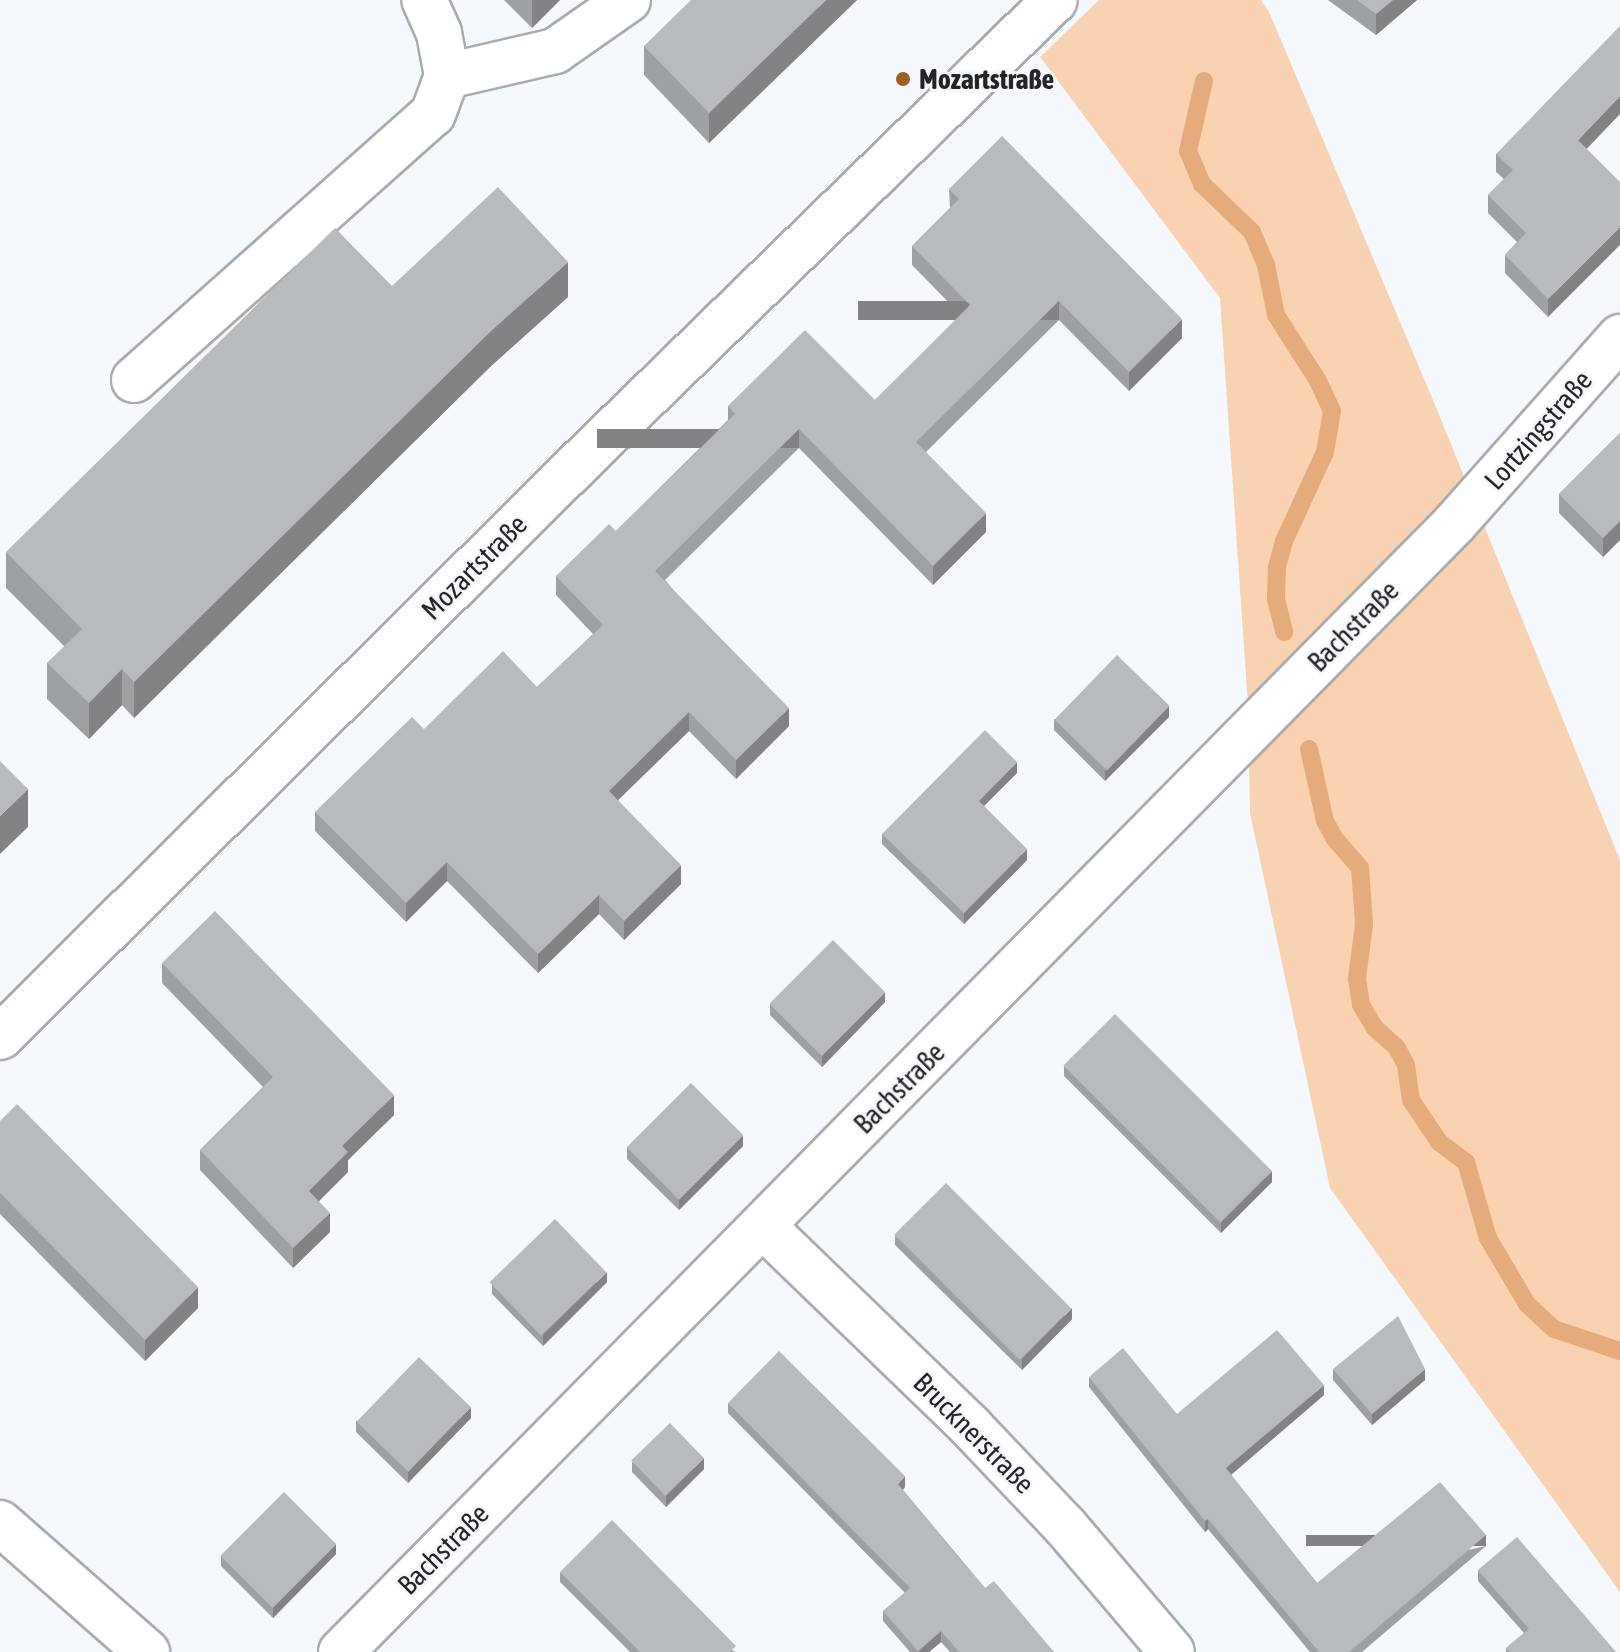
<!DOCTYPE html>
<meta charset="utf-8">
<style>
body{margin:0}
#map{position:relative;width:1620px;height:1652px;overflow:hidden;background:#f5f8fc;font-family:"Asap Condensed",sans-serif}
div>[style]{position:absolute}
.green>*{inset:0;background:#f9d2b1}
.stream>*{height:18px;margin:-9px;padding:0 9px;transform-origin:9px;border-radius:9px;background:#e4ac7c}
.roads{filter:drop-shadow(2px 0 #a9acaf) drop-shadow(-2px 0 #a9acaf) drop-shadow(0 2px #a9acaf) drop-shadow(0 -2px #a9acaf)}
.minor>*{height:44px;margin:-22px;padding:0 22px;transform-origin:22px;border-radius:22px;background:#fff}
.wall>*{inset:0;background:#9ea1a3}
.shaded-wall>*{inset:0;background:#818385;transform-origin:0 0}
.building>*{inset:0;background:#b8bbbe;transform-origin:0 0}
.dots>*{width:22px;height:22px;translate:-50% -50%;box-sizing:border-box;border:4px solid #f5f8fc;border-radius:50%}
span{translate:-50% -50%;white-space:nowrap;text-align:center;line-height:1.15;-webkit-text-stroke:6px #f5f8fc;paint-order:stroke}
.poi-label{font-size:28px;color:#242527;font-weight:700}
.left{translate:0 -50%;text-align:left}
.street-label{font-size:28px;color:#242527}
</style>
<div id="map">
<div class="green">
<i style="clip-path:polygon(1099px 0,1261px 0,1269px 12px,1433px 400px,1620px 860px,1620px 1592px,1330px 1188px,1250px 813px,1248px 705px,1220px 298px,1040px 57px)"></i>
</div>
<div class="stream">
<i style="left:1204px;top:81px;width:72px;rotate:102.9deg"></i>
<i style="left:1188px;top:151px;width:36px;rotate:67deg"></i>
<i style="left:1202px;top:184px;width:69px;rotate:43.8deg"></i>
<i style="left:1252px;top:232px;width:36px;rotate:67deg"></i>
<i style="left:1266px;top:265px;width:51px;rotate:78.7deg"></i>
<i style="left:1276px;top:315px;width:78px;rotate:57.5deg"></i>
<i style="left:1318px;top:381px;width:33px;rotate:65deg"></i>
<i style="left:1332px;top:411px;width:42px;rotate:99.7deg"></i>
<i style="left:1325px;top:452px;width:98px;rotate:114.7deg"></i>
<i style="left:1284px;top:541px;width:27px;rotate:105deg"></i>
<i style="left:1277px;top:567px;width:32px;rotate:92deg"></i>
<i style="left:1276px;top:599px;width:34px;rotate:76deg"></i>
<i style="left:1309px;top:749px;width:74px;rotate:77.5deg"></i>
<i style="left:1325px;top:821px;width:21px;rotate:61deg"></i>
<i style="left:1335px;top:839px;width:38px;rotate:49deg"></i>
<i style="left:1360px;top:868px;width:56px;rotate:85.9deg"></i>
<i style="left:1364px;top:924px;width:55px;rotate:97.3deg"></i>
<i style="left:1357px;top:979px;width:26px;rotate:81deg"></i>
<i style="left:1361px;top:1005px;width:27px;rotate:59deg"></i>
<i style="left:1375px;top:1028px;width:30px;rotate:42deg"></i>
<i style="left:1397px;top:1048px;width:19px;rotate:62deg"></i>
<i style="left:1406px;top:1065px;width:35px;rotate:82deg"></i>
<i style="left:1411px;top:1100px;width:50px;rotate:56.3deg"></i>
<i style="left:1439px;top:1142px;width:34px;rotate:37deg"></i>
<i style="left:1466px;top:1162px;width:79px;rotate:73.9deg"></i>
<i style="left:1488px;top:1238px;width:77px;rotate:59.4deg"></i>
<i style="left:1527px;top:1304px;width:37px;rotate:43deg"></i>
<i style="left:1554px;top:1329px;width:70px;rotate:18.4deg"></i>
</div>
<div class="roads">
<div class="minor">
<i style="left:447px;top:76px;width:111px;rotate:-13deg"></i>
<i style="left:555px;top:51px;width:89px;rotate:-34.9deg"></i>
<i style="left:134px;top:380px;width:400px;rotate:-41.7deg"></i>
<i style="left:433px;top:114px;width:40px;rotate:-69.8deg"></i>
<i style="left:447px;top:76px;width:44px;rotate:-100.5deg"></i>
<i style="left:439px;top:33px;width:36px;rotate:-114deg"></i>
<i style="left:0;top:1037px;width:814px;rotate:-44.75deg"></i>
<i style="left:578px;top:464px;width:665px;rotate:-44.21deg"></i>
<i style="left:763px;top:1226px;width:289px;rotate:44deg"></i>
<i style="left:971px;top:1427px;width:137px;rotate:46.5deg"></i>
<i style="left:1065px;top:1526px;width:165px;rotate:49.7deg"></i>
<i style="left:0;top:1523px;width:196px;rotate:41.3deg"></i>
<i style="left:341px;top:1652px;width:1586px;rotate:-45.38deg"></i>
<i style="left:1455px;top:523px;width:249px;rotate:-48.4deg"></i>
</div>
</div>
<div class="wall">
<i style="clip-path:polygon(504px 0,560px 0,532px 28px)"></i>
<i style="clip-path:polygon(857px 0,709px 143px,644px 75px,644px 46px)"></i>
<i style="clip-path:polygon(1328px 0,1417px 0,1376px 35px)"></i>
<i style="clip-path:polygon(1586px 149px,1548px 317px,1505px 273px,1505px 255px,1517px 242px,1488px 213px,1488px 195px,1504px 179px,1496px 172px,1496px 154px)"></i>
<i style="clip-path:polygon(949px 189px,1182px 338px,1129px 391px,1059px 320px,926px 452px,986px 532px,933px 585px,799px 448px,665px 580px,789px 726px,736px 779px,689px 731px,618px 800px,681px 884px,624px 940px,599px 914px,538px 973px,447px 881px,406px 922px,315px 831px,315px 812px,424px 729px,537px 687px,593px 634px,556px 595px,556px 576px,616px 531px,728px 420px,728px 406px,875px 400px,961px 315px,912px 265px,912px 246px,950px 208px)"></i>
<i style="clip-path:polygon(392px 286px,568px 297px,490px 367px,134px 718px,122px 705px,89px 739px,47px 699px,47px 663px,65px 647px,6px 588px,6px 552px)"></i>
<i style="clip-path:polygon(1620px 433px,1620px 540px,1603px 557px,1559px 513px,1559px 494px)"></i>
<i style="clip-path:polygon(1169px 717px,1105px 781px,1054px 730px,1054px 719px)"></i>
<i style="clip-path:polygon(1017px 773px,984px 806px,1027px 860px,964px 924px,882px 844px,882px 834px)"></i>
<i style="clip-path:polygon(162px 963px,394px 1115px,348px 1160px,348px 1172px,319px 1201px,330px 1232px,293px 1268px,200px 1170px,200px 1150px,263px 1087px,162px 983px)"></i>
<i style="clip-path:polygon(885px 1002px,822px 1067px,770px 1015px,770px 1004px)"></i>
<i style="clip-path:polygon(1064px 1066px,1272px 1182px,1221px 1233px,1064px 1076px)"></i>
<i style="clip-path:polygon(0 1121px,198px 1308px,145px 1361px,0 1214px)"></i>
<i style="clip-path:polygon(743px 1146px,679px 1210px,627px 1159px,627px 1148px)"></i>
<i style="clip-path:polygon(895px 1235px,1072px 1319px,1022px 1370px,895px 1245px)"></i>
<i style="clip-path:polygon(607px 1282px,543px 1346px,492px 1294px,492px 1284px)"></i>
<i style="clip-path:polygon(1333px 1369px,1425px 1380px,1372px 1425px,1333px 1380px)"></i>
<i style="clip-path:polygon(1089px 1377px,1177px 1414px,1324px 1395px,1231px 1475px,1317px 1583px,1486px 1546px,1362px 1652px,1310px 1652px,1208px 1529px,1205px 1532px,1089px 1387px)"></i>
<i style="clip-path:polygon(728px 1403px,905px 1487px,903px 1490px,985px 1588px,1054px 1652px,950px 1652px,941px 1642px,929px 1652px,910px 1652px,883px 1621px,883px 1611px,905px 1593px,728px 1413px)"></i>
<i style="clip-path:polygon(471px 1418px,408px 1483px,356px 1432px,356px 1421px)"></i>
<i style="clip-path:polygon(632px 1462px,704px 1469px,666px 1507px,632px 1472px)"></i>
<i style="clip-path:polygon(336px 1554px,273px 1618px,221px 1566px,221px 1556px)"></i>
<i style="clip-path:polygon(1478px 1570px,1616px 1652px,1506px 1652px,1506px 1648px,1524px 1633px,1478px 1581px)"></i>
<i style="clip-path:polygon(560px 1572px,736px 1652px,630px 1652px,560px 1582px)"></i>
</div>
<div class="shaded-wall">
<i style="clip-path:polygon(532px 0,560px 0,532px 28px)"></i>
<i style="clip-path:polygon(826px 0,857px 0,709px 143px,709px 113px)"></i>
<i style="clip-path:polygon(1393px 0,1417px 0,1376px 35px,1376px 14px)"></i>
<i style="clip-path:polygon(1620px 96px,1620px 114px,1578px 158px,1578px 140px)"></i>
<i style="clip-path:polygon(1620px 227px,1620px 245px,1548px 317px,1548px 299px)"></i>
<i style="clip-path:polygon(568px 262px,568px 297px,490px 367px,134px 718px,134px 682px,490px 332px)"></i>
<i style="left:1059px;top:301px;width:19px;height:201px;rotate:90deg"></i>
<i style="clip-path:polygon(1182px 319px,1182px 338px,1129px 391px,1129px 372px)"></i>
<i style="left:799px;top:429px;width:19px;height:202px;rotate:90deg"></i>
<i style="clip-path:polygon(986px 513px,986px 532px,933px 585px,933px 566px)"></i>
<i style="clip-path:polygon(1620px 521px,1620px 540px,1603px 557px,1603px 538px)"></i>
<i style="clip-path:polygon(122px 669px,122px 705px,89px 739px,89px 703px)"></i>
<i style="clip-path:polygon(1169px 706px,1169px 717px,1105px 781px,1105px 771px)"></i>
<i style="clip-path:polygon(789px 708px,789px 726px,736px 779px,736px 760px)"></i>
<i style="clip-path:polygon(689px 712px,689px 731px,609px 809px,609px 791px)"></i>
<i style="clip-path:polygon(1017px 762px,1017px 773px,979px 811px,979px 801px)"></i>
<i style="clip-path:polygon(28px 789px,28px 827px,0 854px,0 816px)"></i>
<i style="clip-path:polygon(1027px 849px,1027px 860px,964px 924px,964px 913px)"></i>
<i style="clip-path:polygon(447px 862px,447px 881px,406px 922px,406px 903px)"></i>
<i style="clip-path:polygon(681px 865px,681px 884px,624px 940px,624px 921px)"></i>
<i style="clip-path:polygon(599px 895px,599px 914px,538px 973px,538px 954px)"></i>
<i style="clip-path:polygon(885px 992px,885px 1002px,822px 1067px,822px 1056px)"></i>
<i style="clip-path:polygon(394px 1095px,394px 1115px,348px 1160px,348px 1172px,309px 1211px,309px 1191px,342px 1146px)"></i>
<i style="clip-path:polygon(743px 1135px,743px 1146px,679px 1210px,679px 1199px)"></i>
<i style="clip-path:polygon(1272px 1171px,1272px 1182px,1221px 1233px,1221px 1222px)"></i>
<i style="clip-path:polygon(330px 1213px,330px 1232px,293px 1268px,293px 1248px)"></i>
<i style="clip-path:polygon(607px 1272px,607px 1282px,543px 1346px,543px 1335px)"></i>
<i style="clip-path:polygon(198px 1287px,198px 1308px,145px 1361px,145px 1340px)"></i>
<i style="clip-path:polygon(1072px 1308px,1072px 1319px,1022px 1370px,1022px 1359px)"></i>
<i style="clip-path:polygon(1425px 1369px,1425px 1380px,1372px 1425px,1372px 1414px)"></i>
<i style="clip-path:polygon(1324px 1385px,1324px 1395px,1226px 1479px,1226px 1468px)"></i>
<i style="clip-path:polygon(471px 1407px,471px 1418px,408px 1483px,408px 1472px)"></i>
<i style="clip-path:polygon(704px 1458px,704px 1469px,666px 1507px,666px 1496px)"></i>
<i style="clip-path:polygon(905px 1476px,905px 1487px,898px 1495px,898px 1484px)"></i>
<i style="clip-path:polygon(1208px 1519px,1208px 1529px,1205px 1532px,1205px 1521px)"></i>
<i style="left:1486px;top:1535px;width:11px;height:180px;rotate:90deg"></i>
<i style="clip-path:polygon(336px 1544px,336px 1554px,273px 1618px,273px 1607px)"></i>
<i style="clip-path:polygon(941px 1631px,941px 1642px,929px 1652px,918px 1652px)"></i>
</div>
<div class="building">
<i style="clip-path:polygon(691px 0,826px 0,709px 113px,644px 46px)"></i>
<i style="clip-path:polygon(1357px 0,1393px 0,1376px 14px)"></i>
<i style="clip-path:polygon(1620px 26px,1620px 96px,1578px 140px,1620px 182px,1620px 227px,1548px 299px,1505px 255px,1526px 233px,1488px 195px,1513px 170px,1496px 154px)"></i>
<i style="clip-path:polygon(1002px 136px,1182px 319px,1129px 372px,1059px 301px,916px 442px,986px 513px,933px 566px,799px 429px,655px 571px,789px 708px,736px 760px,689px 712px,609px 791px,681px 865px,624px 921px,599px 895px,538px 954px,447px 862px,406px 903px,315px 812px,412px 717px,424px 729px,503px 651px,537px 687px,603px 625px,556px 576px,609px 524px,616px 531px,735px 414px,728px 406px,805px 330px,875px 400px,970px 305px,912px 246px,959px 199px,949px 189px)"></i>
<i style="clip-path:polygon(498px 187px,568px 262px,490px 332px,134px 682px,122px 669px,89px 703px,47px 663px,82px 629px,6px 552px,335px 228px,392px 286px)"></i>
<i style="clip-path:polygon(1620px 433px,1620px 521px,1603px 538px,1559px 494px)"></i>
<i style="left:1117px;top:655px;width:73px;height:90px;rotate:44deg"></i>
<i style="clip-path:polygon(985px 730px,1017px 762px,979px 801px,1027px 849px,964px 913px,882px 834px)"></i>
<i style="clip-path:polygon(0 761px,28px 789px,0 816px)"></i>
<i style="clip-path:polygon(215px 911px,394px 1095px,342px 1146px,348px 1152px,309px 1191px,330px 1213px,293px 1248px,200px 1150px,273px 1077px,162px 963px)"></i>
<i style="left:833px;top:940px;width:74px;height:90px;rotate:45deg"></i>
<i style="left:1115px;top:1014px;width:222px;height:73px;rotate:45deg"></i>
<i style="left:691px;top:1083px;width:74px;height:91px;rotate:45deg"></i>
<i style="clip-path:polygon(17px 1104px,198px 1287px,145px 1340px,0 1193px,0 1121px)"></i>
<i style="left:946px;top:1183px;width:177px;height:73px;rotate:45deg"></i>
<i style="left:555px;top:1219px;width:74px;height:91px;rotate:46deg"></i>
<i style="clip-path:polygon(1398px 1316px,1425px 1369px,1372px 1414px,1333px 1369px)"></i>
<i style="clip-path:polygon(1277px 1330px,1324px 1385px,1226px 1468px,1317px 1583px,1440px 1482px,1486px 1535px,1349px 1652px,1319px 1652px,1208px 1519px,1205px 1521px,1089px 1377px,1123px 1348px,1177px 1414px)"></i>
<i style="clip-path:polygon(779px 1351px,905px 1476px,898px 1484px,953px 1551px,985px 1588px,994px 1581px,1054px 1652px,959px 1652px,941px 1631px,918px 1651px,883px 1611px,910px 1588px,728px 1403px)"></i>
<i style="left:419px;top:1357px;width:72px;height:90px;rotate:44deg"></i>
<i style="left:670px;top:1423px;width:49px;height:54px;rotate:46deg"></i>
<i style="left:284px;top:1492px;width:74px;height:90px;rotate:45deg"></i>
<i style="clip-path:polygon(612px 1520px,736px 1646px,730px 1652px,640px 1652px,560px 1572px)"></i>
<i style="clip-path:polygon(1517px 1537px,1616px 1652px,1510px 1652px,1506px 1648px,1529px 1629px,1478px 1570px)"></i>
</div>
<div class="dots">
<i style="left:903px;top:79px;background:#9c6022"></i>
</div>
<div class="poi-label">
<span class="left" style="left:919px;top:79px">Mozartstraße</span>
</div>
<div class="street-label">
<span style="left:1538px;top:430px;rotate:-49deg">Lortzingstraße</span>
<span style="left:474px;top:567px;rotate:-45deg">Mozartstraße</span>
<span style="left:1353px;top:626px;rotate:-45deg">Bachstraße</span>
<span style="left:899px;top:1088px;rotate:-45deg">Bachstraße</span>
<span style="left:974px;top:1433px;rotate:45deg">Brucknerstraße</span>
<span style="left:443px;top:1549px;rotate:-45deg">Bachstraße</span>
</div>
</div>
